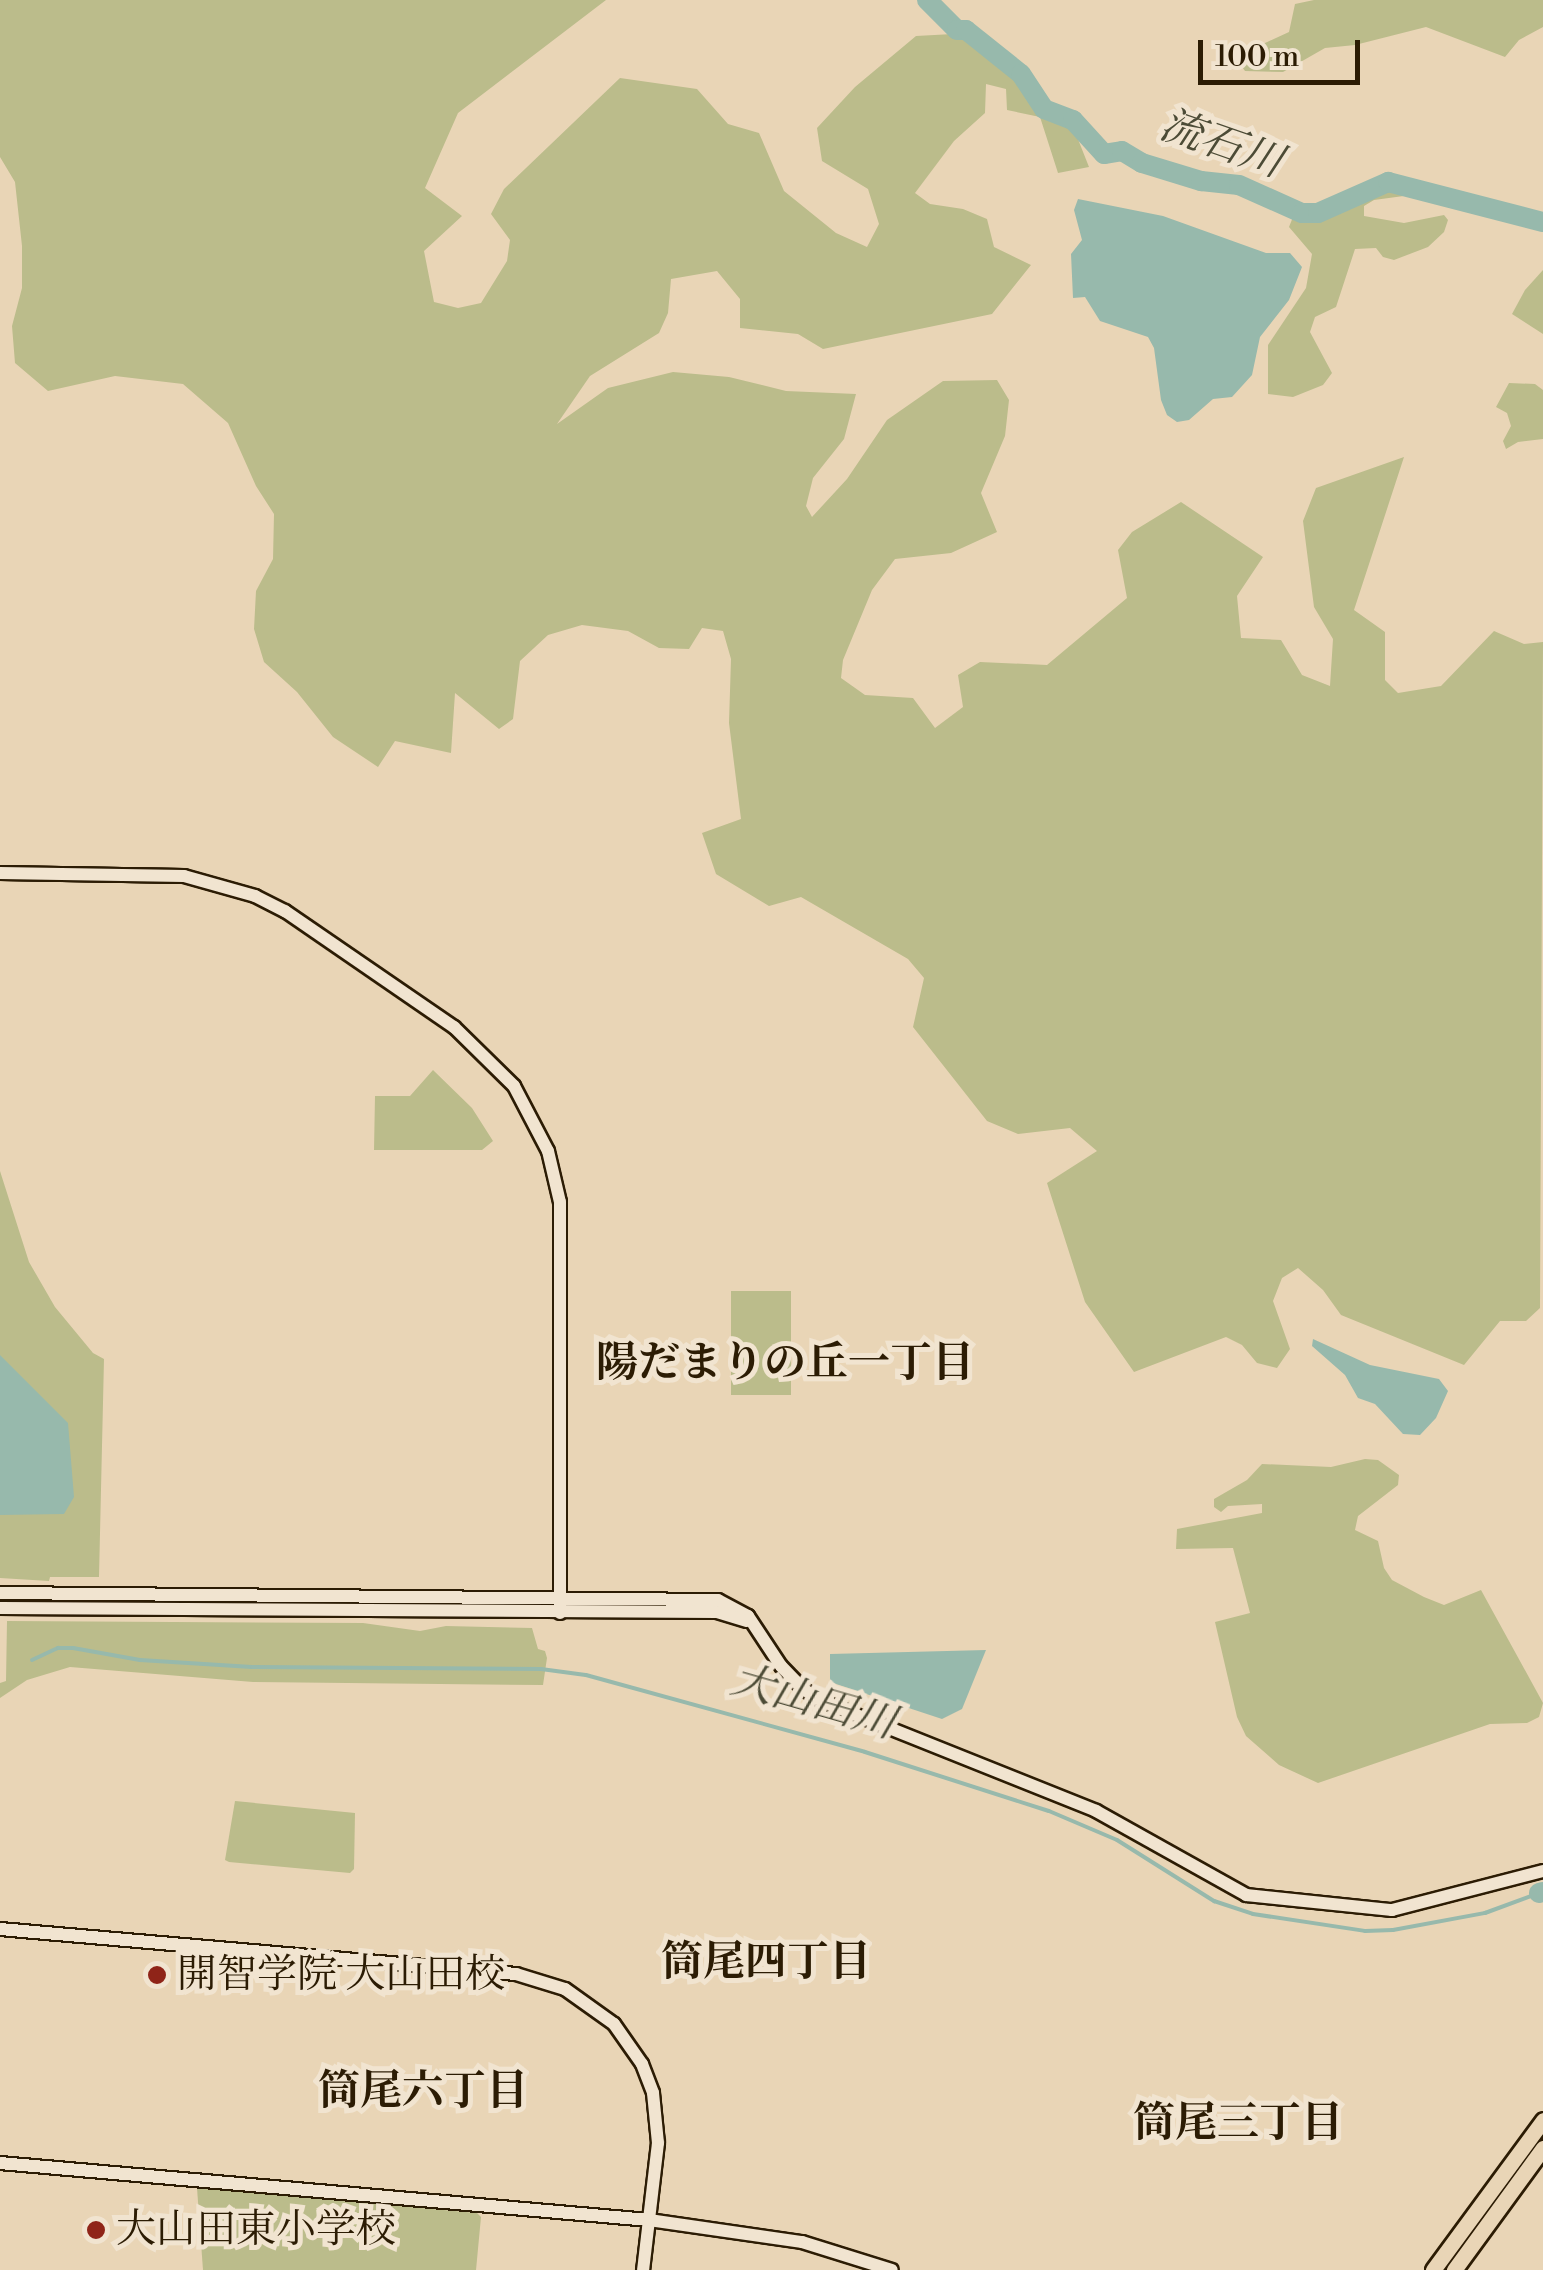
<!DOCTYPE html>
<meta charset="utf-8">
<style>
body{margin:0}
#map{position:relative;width:1543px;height:2270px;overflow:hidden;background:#e9d5b6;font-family:"Libre Bodoni","Noto Serif JP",serif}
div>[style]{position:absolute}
.green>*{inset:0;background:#bbbc8b;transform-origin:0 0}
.water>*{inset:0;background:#97b9ac}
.stream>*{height:4px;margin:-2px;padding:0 2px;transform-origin:2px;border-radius:2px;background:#97b9ac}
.river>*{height:20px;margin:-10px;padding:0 10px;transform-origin:10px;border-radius:10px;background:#97b9ac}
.roads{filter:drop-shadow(2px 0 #2c1c04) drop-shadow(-2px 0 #2c1c04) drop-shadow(0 2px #2c1c04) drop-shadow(0 -2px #2c1c04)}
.secondary>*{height:12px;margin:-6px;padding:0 6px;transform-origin:6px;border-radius:6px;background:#f1e4d0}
.highway>*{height:15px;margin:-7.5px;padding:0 7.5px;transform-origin:7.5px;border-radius:7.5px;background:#e9d5b6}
.dots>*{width:28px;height:28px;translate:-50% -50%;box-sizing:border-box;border:5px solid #f1e4d0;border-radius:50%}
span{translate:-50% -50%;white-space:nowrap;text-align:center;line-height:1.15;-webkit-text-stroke:10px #f1e4d0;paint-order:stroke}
.poi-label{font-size:40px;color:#2c1c04}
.left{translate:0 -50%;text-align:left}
.water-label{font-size:42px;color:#4c4b36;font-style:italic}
.neighbourhood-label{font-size:42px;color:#2c1c04;font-weight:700}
.scale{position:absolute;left:1198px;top:40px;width:162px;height:45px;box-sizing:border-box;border:5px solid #2c1c04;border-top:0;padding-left:12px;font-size:30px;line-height:35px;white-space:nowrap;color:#2c1c04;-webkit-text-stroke:8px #f1e4d0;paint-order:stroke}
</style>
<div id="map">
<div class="green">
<i style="clip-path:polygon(0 0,606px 0,458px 113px,425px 188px,462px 216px,424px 251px,434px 302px,458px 308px,481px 303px,507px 261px,510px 240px,491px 214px,504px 189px,620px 78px,697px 89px,728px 124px,759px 133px,784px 191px,836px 233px,867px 247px,879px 224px,868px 189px,822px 161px,817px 128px,855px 87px,916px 36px,953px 34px,1023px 72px,1041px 102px,1068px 114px,1089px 167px,1058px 173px,1040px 117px,1007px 110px,1006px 89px,986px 84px,985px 113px,954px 141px,915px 193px,930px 204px,963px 209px,987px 219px,994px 247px,1031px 265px,992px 314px,823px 349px,798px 334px,740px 328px,740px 299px,717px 271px,671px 279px,668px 313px,659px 333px,590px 376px,557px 424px,608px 388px,673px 372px,729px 377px,786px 391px,856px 394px,844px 439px,813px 478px,806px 506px,812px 517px,847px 479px,887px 420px,943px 381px,997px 380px,1009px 400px,1005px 436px,981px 493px,997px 532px,951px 553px,895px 559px,872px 590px,843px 660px,841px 678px,865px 695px,913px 698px,935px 728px,963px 707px,958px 675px,980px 662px,1047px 665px,1127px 598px,1118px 550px,1132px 532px,1181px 502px,1263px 557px,1237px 596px,1241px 638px,1281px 640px,1302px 675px,1330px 686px,1333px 639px,1314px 607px,1303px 521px,1316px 488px,1404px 457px,1354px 610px,1385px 632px,1385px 680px,1398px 693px,1441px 686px,1494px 631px,1524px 644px,1543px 642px,1540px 1308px,1526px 1321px,1500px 1321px,1464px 1365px,1341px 1315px,1323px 1290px,1298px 1268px,1282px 1278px,1273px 1301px,1290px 1349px,1277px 1368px,1257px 1363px,1242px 1345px,1226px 1337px,1134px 1372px,1085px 1302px,1047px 1183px,1097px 1151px,1070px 1128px,1018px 1134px,987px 1121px,913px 1027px,924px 978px,908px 959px,801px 897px,769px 906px,716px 874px,702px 833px,741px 819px,729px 723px,731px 659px,723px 631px,702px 628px,689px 649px,659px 648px,628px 631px,582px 625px,548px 635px,520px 661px,513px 719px,499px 729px,455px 693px,451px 753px,395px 741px,378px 767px,333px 737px,297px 692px,264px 662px,254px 629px,256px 591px,273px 559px,274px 514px,256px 486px,228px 423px,183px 384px,115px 376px,48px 391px,15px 363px,12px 326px,22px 288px,22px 246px,15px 182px,0 157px)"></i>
<i style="clip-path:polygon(1314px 0,1543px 0,1543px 27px,1519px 40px,1505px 57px,1426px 27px,1355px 45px,1325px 48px,1283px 72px,1245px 71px,1235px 57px,1289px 32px,1295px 4px)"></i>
<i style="clip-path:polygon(1389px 182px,1411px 195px,1374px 200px,1364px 206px,1364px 216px,1404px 223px,1444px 215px,1448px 220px,1444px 232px,1428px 247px,1394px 260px,1383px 257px,1376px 248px,1355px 249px,1336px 307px,1315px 317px,1310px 332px,1332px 373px,1323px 385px,1293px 397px,1268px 394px,1268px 345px,1306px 288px,1312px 254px,1289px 227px,1293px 217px)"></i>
<i style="clip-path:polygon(1543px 270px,1543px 334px,1512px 314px,1525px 290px)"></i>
<i style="clip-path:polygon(1509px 383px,1535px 384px,1543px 390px,1543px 439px,1518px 442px,1506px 449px,1503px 441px,1511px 426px,1507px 413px,1496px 407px)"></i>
<i style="clip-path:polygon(433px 1070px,472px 1108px,493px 1141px,482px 1150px,374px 1150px,375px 1096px,410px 1096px)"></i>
<i style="clip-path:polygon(0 1171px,29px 1262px,55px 1307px,93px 1353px,104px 1359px,99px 1577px,50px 1577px,49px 1581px,0 1578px)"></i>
<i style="left:731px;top:1291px;width:60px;height:104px"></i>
<i style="clip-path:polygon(1365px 1459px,1378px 1460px,1399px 1475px,1398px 1485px,1358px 1516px,1355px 1530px,1378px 1541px,1384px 1568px,1392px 1580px,1424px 1597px,1444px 1605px,1481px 1590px,1543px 1703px,1539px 1717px,1527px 1723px,1490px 1724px,1318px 1783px,1279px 1765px,1246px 1736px,1237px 1717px,1215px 1622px,1250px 1613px,1233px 1548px,1176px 1549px,1177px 1529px,1262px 1513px,1262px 1504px,1228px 1506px,1221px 1512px,1214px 1507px,1214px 1499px,1247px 1480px,1262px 1464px,1331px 1467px)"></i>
<i style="clip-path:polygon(7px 1621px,363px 1623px,420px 1631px,446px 1626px,532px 1628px,538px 1649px,545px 1651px,547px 1658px,543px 1685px,253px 1682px,70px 1667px,27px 1680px,0 1698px,0 1683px,6px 1681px)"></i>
<i style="clip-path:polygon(235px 1801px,355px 1813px,354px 1869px,350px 1873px,229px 1862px,225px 1860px)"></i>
<i style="clip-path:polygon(197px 2188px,477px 2213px,481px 2217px,476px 2270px,203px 2270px)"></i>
</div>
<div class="water">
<i style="clip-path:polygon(1078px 199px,1163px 216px,1266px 253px,1290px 253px,1302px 267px,1289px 300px,1260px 337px,1252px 375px,1232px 397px,1213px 399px,1189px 420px,1177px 422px,1167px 415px,1161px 400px,1154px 348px,1148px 337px,1100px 321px,1085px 297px,1073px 298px,1071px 254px,1082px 240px,1074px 210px)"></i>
<i style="clip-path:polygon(1313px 1339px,1370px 1365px,1439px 1379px,1448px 1391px,1436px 1418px,1420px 1435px,1403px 1434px,1375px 1404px,1358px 1398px,1345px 1375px,1312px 1346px)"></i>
<i style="clip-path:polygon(0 1355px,68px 1423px,74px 1497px,64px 1514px,0 1515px)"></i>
<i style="clip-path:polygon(986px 1650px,962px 1709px,942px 1719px,830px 1682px,830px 1654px)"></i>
</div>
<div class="stream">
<i style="left:32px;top:1660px;width:29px;rotate:-25deg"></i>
<i style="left:58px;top:1648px;width:15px"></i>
<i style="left:73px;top:1648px;width:68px;rotate:10.2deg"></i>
<i style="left:140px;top:1660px;width:112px;rotate:3.6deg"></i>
<i style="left:252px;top:1667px;width:289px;rotate:0.4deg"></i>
<i style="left:541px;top:1669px;width:45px;rotate:7.6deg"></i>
<i style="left:586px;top:1675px;width:289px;rotate:15.4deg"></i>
<i style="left:865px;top:1752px;width:193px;rotate:17.8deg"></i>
<i style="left:1049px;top:1811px;width:74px;rotate:23.1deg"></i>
<i style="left:1117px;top:1840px;width:115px;rotate:32.2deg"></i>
<i style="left:1214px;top:1901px;width:41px;rotate:18.4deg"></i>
<i style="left:1253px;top:1914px;width:113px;rotate:8.6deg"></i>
<i style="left:1365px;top:1931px;width:28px;rotate:-2deg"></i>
<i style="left:1393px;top:1930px;width:94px;rotate:-10.5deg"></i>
<i style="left:1485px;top:1913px;width:58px;rotate:-20.3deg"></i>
</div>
<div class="river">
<i style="left:927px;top:0;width:42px;rotate:45deg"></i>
<i style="left:957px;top:30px;width:9px"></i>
<i style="left:966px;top:30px;width:70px;rotate:38.7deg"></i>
<i style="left:1021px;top:74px;width:42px;rotate:56.7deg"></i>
<i style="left:1044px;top:109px;width:31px;rotate:21deg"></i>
<i style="left:1073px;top:120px;width:46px;rotate:47.6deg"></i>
<i style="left:1104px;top:154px;width:18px;rotate:-9deg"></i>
<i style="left:1122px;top:151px;width:23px;rotate:31deg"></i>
<i style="left:1142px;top:163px;width:62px;rotate:17deg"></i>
<i style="left:1201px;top:181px;width:38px;rotate:6deg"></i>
<i style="left:1239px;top:185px;width:69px;rotate:24deg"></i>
<i style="left:1302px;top:213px;width:16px"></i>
<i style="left:1318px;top:213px;width:77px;rotate:-23.9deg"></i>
<i style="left:1388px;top:182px;width:160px;rotate:14.5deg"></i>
<i style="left:1539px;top:1893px;width:4px;rotate:-14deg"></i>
</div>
<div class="roads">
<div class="secondary">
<i style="left:0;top:873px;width:184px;rotate:0.9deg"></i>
<i style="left:184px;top:876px;width:74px;rotate:15.7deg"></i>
<i style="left:255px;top:896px;width:34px;rotate:27deg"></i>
<i style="left:285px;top:911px;width:205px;rotate:34.5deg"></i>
<i style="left:454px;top:1027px;width:84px;rotate:44.5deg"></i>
<i style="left:514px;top:1086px;width:73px;rotate:62.4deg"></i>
<i style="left:548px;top:1151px;width:52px;rotate:76.8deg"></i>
<i style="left:560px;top:1202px;width:411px;rotate:90deg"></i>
<i style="left:0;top:1593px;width:718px;rotate:0.56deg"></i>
<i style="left:718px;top:1600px;width:34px;rotate:28deg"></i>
<i style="left:748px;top:1616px;width:60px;rotate:56.6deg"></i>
<i style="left:781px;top:1666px;width:32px;rotate:46deg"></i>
<i style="left:803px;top:1689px;width:25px;rotate:32deg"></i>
<i style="left:824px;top:1702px;width:293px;rotate:21.8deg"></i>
<i style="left:1096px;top:1811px;width:172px;rotate:29.2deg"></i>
<i style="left:1246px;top:1895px;width:147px;rotate:5.9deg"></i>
<i style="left:1392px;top:1910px;width:156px;rotate:-14.5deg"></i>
<i style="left:0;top:1608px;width:717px;rotate:0.32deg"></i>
<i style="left:717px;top:1612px;width:31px;rotate:17deg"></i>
<i style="left:0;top:1929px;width:518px;rotate:4.98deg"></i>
<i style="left:516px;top:1974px;width:51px;rotate:17deg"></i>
<i style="left:565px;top:1989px;width:60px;rotate:35.5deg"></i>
<i style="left:614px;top:2024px;width:49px;rotate:55deg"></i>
<i style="left:642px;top:2064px;width:31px;rotate:69deg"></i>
<i style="left:653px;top:2093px;width:50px;rotate:84.3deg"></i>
<i style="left:658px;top:2143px;width:128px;rotate:96.7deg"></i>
<i style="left:0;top:2163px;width:651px;rotate:5.02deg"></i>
<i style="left:649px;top:2220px;width:155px;rotate:8.2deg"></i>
<i style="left:802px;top:2242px;width:94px;rotate:17.3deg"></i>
</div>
<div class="highway">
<i style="left:1433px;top:2270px;width:186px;rotate:-53.7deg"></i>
<i style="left:1454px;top:2270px;width:151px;rotate:-53.9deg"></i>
</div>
</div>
<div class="dots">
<i style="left:157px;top:1975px;background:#8f2418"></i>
<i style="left:96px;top:2230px;background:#8f2418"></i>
</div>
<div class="poi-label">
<span class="left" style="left:177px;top:1975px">開智学院 大山田校</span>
<span class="left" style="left:116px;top:2230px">大山田東小学校</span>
</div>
<div class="water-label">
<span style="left:1221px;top:145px;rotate:19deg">流石川</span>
<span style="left:813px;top:1703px;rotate:16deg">大山田川</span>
</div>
<div class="neighbourhood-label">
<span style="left:785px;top:1364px">陽だまりの丘一丁目</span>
<span style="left:766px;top:1963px">筒尾四丁目</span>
<span style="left:423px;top:2092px">筒尾六丁目</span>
<span style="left:1238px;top:2124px">筒尾三丁目</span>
</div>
<div class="scale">100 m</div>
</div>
